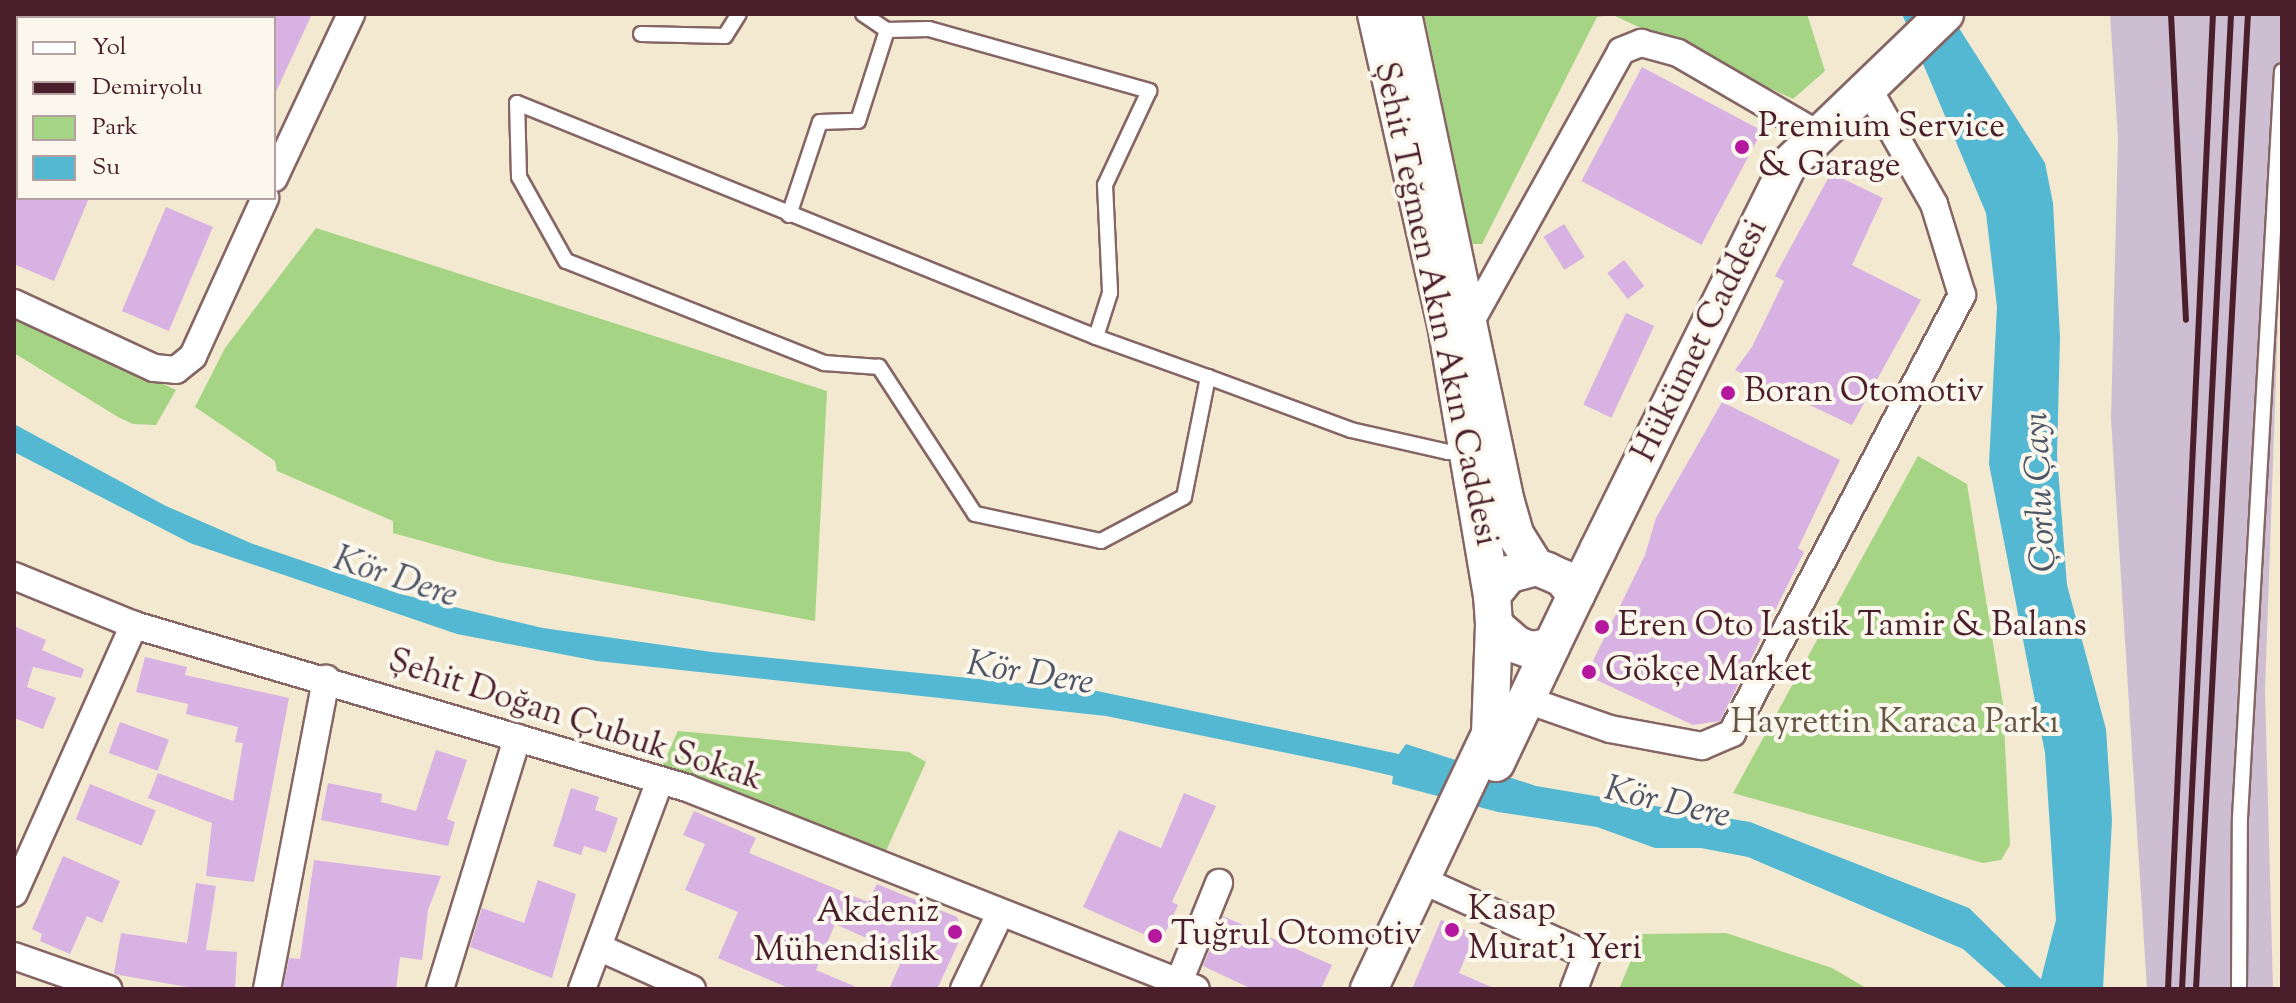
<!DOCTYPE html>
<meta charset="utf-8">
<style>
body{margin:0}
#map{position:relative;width:2296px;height:1003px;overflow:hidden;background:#f2e9d0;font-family:"Sorts Mill Goudy",serif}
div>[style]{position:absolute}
.industrial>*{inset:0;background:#cebed2}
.green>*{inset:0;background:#a5d584}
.water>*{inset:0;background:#54b8d3}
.building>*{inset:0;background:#d8b2e3;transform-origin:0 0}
.roads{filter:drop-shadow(2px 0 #856665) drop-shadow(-2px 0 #856665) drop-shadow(0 2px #856665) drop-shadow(0 -2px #856665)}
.lane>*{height:14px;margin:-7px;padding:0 7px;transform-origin:7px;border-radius:7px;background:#fff}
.street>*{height:26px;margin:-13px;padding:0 13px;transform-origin:13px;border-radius:13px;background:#fff}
.secondary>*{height:36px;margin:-18px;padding:0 18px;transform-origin:18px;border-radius:18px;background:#fff}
.rail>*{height:6px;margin:-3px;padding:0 3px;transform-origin:3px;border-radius:3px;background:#4a1f2b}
.dots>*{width:22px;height:22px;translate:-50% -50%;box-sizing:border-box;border:4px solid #fbf7ec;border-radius:50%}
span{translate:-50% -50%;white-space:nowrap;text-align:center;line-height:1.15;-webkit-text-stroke:8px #fbf7ec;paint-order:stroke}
.poi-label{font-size:34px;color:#4a1f2b}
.left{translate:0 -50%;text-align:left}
.right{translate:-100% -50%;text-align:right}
.street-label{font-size:34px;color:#4a1f2b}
.park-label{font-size:34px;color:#655646}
.water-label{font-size:36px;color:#4e5566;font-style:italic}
.frame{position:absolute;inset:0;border:16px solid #4a1f2b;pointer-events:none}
.legend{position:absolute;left:16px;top:16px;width:260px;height:184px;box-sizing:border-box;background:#fbf7ec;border:2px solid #b4a19f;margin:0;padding:10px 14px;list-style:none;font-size:24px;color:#4a1f2b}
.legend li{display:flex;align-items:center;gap:16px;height:40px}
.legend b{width:40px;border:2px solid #b4a19f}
</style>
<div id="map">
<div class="industrial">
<i style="clip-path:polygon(2110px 14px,2282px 14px,2282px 205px,2265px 691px,2273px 989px,2147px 989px,2111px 419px,2118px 139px)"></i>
</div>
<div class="green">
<i style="clip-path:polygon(1424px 14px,1807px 14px,1825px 71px,1793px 99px,1613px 15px,1597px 17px,1482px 244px,1472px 244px)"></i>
<i style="clip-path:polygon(316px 228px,827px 391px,815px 621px,498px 562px,393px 533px,393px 521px,277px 471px,275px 461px,195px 407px,225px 348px)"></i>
<i style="clip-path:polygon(14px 313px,176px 390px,156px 425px,133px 424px,118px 417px,14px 353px)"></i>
<i style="clip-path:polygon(1918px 456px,1967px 484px,2003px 704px,2010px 845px,2001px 860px,1983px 863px,1733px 793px)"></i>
<i style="clip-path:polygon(678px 731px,909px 752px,926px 762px,886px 851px,662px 766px)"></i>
<i style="clip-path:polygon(1726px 933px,1832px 968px,1868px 989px,1619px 989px,1642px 934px)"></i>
</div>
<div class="water">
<i style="clip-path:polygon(1902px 14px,1950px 14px,2045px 163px,2053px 203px,2060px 338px,2057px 455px,2067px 585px,2106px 729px,2112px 820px,2103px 989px,2007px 988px,1963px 949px,1748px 857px,1701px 848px,1655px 848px,1597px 827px,1498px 812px,1392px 784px,1393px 776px,1350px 766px,1106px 716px,597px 661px,457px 634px,190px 543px,14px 452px,14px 424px,166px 506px,253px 544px,400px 594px,543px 628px,712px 652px,1097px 691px,1399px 754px,1406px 744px,1536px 786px,1750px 822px,1969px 908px,2041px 979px,2056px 920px,2045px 753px,1989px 464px,1997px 307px,1986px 213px)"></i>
</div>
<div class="building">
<i style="clip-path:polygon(274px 14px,312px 14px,274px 96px)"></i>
<i style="left:1642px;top:67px;width:136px;height:129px;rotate:28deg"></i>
<i style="clip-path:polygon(1831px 173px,1883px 198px,1852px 265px,1921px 300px,1852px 425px,1735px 370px,1752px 347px,1784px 281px,1775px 276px)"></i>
<i style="clip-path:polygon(14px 198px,89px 198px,54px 281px,14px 264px)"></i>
<i style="left:166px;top:207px;width:51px;height:113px;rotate:23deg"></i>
<i style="left:1564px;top:224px;width:39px;height:24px;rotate:58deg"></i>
<i style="left:1624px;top:260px;width:33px;height:21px;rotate:52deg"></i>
<i style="left:1626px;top:313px;width:31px;height:101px;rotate:25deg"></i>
<i style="clip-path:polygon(1722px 402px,1840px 460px,1798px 548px,1804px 552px,1720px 721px,1693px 725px,1586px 675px,1645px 555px,1656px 518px)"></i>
<i style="clip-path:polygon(14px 626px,46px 640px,42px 650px,84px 669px,81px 678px,33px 667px,27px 687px,56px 698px,43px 729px,14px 718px)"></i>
<i style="clip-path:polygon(145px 657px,187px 667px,185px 675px,289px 698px,254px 882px,206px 876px,212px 823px,148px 798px,158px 773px,233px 801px,243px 743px,235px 742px,238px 727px,186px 714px,188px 704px,136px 692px)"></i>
<i style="left:120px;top:722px;width:52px;height:33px;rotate:20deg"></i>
<i style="clip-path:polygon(436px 750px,467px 760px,447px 819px,455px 822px,448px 846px,321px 820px,328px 783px,382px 794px,381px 802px,416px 811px)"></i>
<i style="left:90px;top:784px;width:71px;height:38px;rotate:22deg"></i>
<i style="clip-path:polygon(571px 788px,599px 797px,595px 810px,618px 818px,606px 853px,584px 846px,581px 855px,553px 846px)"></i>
<i style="clip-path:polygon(1184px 793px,1216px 806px,1172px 902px,1178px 905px,1161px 942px,1083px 907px,1119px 830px,1161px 848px)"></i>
<i style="clip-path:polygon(694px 811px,756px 838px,749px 853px,868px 902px,877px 884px,957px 917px,963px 933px,937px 989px,889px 989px,904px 955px,835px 924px,816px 970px,861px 989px,791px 989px,718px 958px,738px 912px,685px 890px,705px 844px,683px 835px)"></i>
<i style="clip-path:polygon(63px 856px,120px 881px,102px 923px,87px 916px,70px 954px,40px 941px,42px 934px,32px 929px)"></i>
<i style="clip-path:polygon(314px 860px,441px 876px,428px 910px,422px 960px,400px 957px,396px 989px,283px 989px,289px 958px,300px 959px)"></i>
<i style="clip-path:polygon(538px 880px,576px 894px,552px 978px,470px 947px,482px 908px,524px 923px)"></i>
<i style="clip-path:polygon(196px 883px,216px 886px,206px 950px,237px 952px,235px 989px,198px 989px,114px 974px,121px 933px,187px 943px)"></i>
<i style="clip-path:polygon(1223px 916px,1332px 965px,1321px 989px,1252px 989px,1203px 966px)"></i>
<i style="clip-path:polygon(1441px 920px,1475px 934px,1459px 973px,1496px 989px,1412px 989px)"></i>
</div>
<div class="roads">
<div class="lane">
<i style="left:863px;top:14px;width:29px;rotate:34deg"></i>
<i style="left:887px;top:30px;width:42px;rotate:-1.4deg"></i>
<i style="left:929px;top:29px;width:229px;rotate:15.7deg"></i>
<i style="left:1149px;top:91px;width:104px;rotate:115.1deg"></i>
<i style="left:1105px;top:185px;width:108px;rotate:87.3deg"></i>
<i style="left:1110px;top:293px;width:46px;rotate:107.7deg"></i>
<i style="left:641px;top:34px;width:84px;rotate:1.4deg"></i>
<i style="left:725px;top:36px;width:26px;rotate:-58deg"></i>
<i style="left:789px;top:215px;width:98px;rotate:-71.6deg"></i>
<i style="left:820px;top:122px;width:38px;rotate:-2deg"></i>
<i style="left:858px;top:121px;width:96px;rotate:-72.3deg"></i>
<i style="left:1208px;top:377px;width:122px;rotate:101.3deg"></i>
<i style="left:1184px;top:497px;width:94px;rotate:152.1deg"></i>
<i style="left:1101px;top:541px;width:129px;rotate:-167.9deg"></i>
<i style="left:975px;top:514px;width:176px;rotate:-123.1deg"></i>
<i style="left:879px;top:367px;width:55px;rotate:-175.8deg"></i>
<i style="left:824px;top:363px;width:277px;rotate:-158.4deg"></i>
<i style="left:566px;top:261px;width:96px;rotate:-119.2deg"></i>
<i style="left:519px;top:177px;width:74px;rotate:-91.5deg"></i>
<i style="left:517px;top:103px;width:624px;rotate:22.01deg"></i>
<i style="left:1096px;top:337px;width:119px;rotate:19.7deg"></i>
<i style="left:1208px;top:377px;width:153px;rotate:20.3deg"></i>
<i style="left:1351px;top:430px;width:99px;rotate:12.8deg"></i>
<i style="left:1448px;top:452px;width:19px;rotate:-9deg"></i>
<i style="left:2239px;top:989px;width:171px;rotate:-89.7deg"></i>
<i style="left:2240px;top:818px;width:748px;rotate:-86.78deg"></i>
</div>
<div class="street">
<i style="left:14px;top:14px;width:8px;rotate:30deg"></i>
<i style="left:143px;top:18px;width:4px;rotate:-63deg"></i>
<i style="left:274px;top:178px;width:181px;rotate:-64.8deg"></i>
<i style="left:14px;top:303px;width:154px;rotate:24.9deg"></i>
<i style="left:154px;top:368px;width:22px;rotate:5deg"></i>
<i style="left:176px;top:370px;width:22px;rotate:-39deg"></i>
<i style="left:193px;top:356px;width:174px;rotate:-65.5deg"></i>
<i style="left:1471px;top:321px;width:309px;rotate:-60.9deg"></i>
<i style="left:1621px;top:51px;width:22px;rotate:-22deg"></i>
<i style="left:1641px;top:43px;width:38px;rotate:15deg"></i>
<i style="left:1678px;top:53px;width:161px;rotate:30.2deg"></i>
<i style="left:14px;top:576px;width:130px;rotate:22.2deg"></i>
<i style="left:134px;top:625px;width:577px;rotate:16.42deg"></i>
<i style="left:687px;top:788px;width:547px;rotate:21.55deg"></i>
<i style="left:1527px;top:700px;width:88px;rotate:19.3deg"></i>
<i style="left:1610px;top:729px;width:94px;rotate:10.5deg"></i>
<i style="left:1702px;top:746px;width:33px;rotate:-23deg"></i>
<i style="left:1732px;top:733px;width:495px;rotate:-62.3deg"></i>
<i style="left:1962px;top:295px;width:95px;rotate:-107.1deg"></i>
<i style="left:1934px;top:204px;width:137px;rotate:-119.7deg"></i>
<i style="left:1437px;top:887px;width:165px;rotate:24.4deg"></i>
<i style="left:1587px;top:955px;width:36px;rotate:111deg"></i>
<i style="left:14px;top:893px;width:294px;rotate:-65.9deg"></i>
<i style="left:598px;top:947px;width:103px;rotate:24.1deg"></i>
<i style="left:14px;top:956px;width:100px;rotate:19.3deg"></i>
<i style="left:1179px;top:982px;width:107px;rotate:-68deg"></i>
<i style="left:267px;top:989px;width:316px;rotate:-79.2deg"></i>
<i style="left:440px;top:989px;width:263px;rotate:-72.9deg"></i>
<i style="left:582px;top:989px;width:223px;rotate:-69.5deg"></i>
<i style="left:964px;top:989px;width:83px;rotate:-64.4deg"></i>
</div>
<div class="secondary">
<i style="left:1376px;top:14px;width:318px;rotate:77.3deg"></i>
<i style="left:1446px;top:324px;width:275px;rotate:80.4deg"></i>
<i style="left:1403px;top:14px;width:499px;rotate:78.1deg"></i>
<i style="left:1506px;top:502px;width:33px;rotate:74deg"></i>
<i style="left:1515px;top:534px;width:39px;rotate:58deg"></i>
<i style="left:1576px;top:595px;width:22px;rotate:-129deg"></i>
<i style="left:1562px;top:578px;width:17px;rotate:-155deg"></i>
<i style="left:1547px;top:571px;width:12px;rotate:-160deg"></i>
<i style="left:1536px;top:567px;width:28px;rotate:165deg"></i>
<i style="left:1509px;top:574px;width:27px;rotate:129deg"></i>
<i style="left:1492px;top:595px;width:30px;rotate:86deg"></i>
<i style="left:1494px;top:625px;width:30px;rotate:41deg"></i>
<i style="left:1517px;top:645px;width:15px;rotate:20deg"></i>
<i style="left:1531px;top:650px;width:20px;rotate:-9deg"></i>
<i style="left:1551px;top:647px;width:58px;rotate:-64.3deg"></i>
<i style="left:1576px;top:595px;width:52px;rotate:-63.9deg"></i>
<i style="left:1599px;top:548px;width:427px;rotate:-63.7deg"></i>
<i style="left:1788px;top:165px;width:218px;rotate:-43.9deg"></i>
<i style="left:1496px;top:763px;width:128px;rotate:-64.6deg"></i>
<i style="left:1369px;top:989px;width:282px;rotate:-64.6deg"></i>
<i style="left:1490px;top:734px;width:109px;rotate:-87.9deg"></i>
</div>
</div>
<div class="rail">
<i style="left:2171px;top:14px;width:306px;rotate:87.2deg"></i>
<i style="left:2168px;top:989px;width:976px;rotate:-87.36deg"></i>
<i style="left:2182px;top:989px;width:976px;rotate:-87.12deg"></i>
<i style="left:2196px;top:989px;width:976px;rotate:-86.95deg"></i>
</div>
<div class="dots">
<i style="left:1742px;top:147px;background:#b5179e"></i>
<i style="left:1728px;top:393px;background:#b5179e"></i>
<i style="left:1602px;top:627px;background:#b5179e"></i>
<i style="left:1589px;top:672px;background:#b5179e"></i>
<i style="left:1452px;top:930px;background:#b5179e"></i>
<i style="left:955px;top:932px;background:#b5179e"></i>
<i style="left:1155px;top:936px;background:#b5179e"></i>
</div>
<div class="poi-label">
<span class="left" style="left:1758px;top:147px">Premium Service<br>&amp; Garage</span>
<span class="left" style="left:1744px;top:393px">Boran Otomotiv</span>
<span class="left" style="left:1618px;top:627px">Eren Oto Lastik Tamir &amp; Balans</span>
<span class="left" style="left:1605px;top:672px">Gökçe Market</span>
<span class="left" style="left:1468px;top:930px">Kasap<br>Murat'ı Yeri</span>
<span class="right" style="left:939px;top:932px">Akdeniz<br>Mühendislik</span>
<span class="left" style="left:1171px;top:936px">Tuğrul Otomotiv</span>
</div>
<div class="street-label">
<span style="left:1435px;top:304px;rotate:78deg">Şehit Teğmen Akın Akın Caddesi</span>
<span style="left:1701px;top:341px;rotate:-64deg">Hükümet Caddesi</span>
<span style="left:575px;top:721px;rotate:18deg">Şehit Doğan Çubuk Sokak</span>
</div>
<div class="park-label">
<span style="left:1895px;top:724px">Hayrettin Karaca Parkı</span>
</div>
<div class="water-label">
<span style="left:2042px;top:492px;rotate:-93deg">Çorlu Çayı</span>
<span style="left:395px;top:579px;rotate:18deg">Kör Dere</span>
<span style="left:1030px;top:675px;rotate:9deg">Kör Dere</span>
<span style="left:1667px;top:804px;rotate:13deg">Kör Dere</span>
</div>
<div class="frame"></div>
<ul class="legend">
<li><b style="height:10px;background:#fff"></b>Yol</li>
<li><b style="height:10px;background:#4a1f2b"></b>Demiryolu</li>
<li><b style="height:22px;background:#a5d584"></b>Park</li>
<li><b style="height:22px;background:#54b8d3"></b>Su</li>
</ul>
</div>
